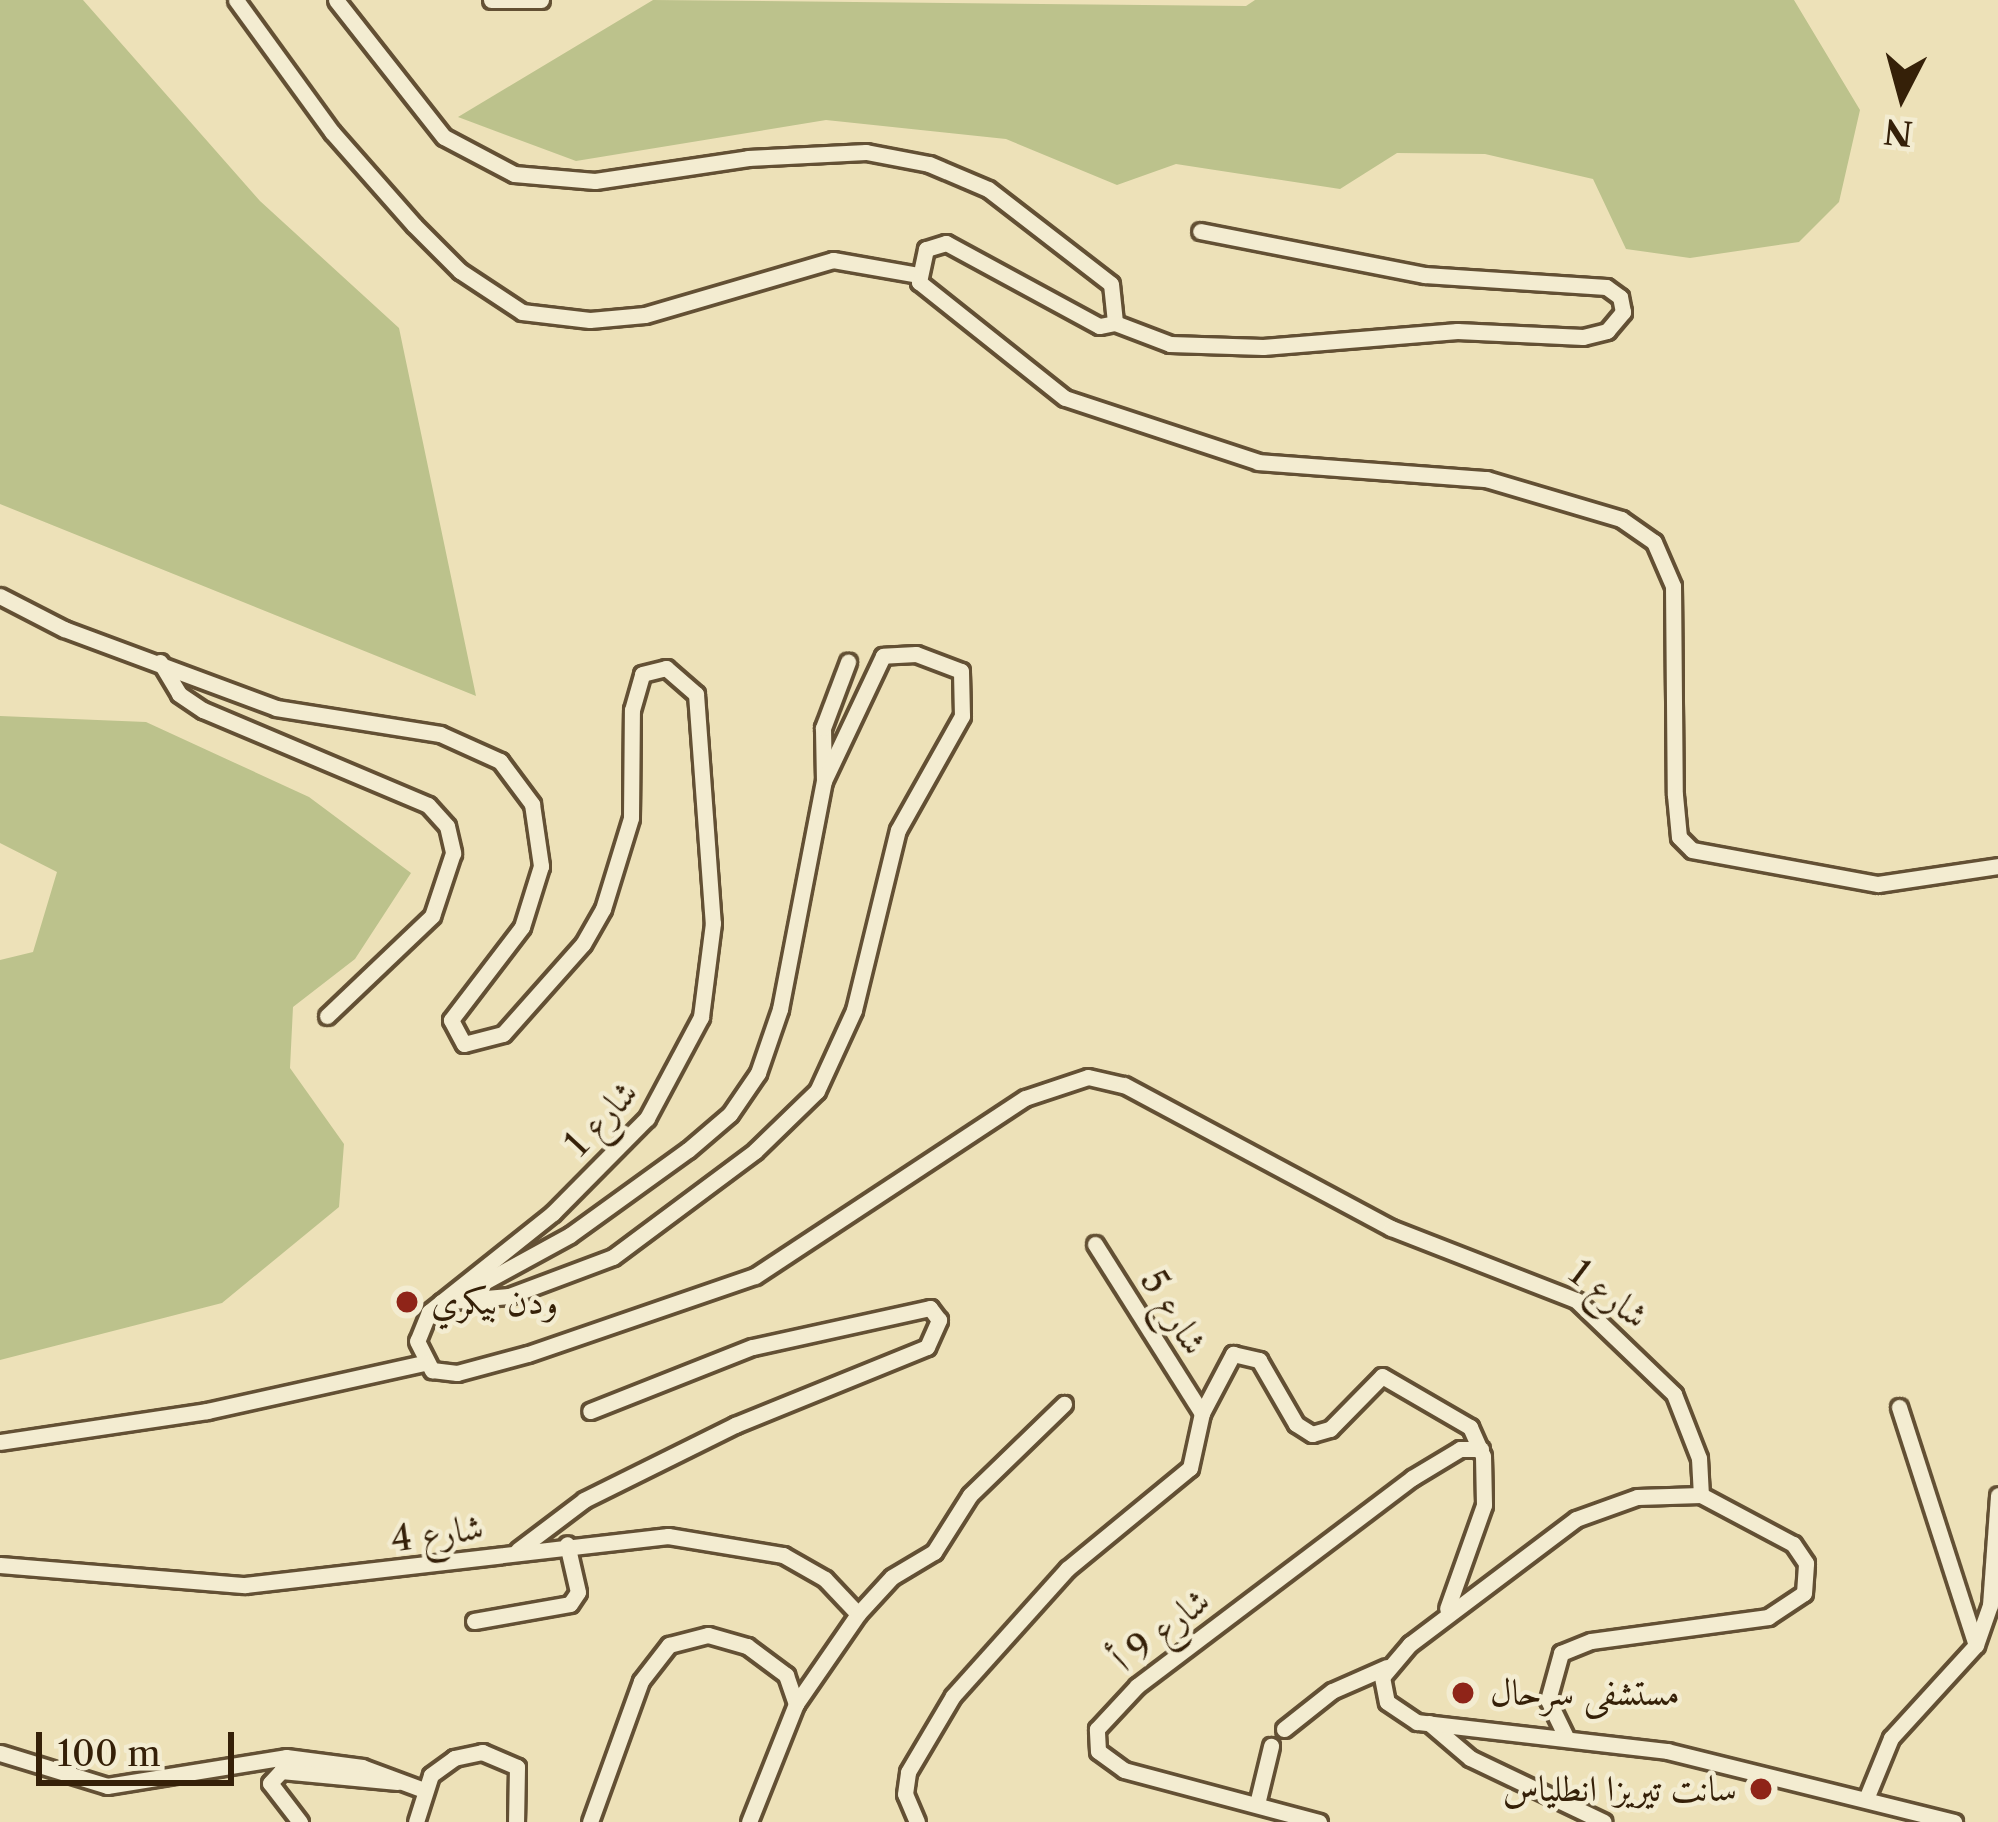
<!DOCTYPE html>
<meta charset="utf-8">
<style>
body{margin:0}
#map{position:relative;width:1998px;height:1822px;overflow:hidden;background:#ede1b8;font-family:"Libre Caslon Text",Amiri,serif}
div>[style]{position:absolute}
.green>*{inset:0;background:#bcc28c}
.roads{filter:drop-shadow(3px 0 #635034) drop-shadow(-3px 0 #635034) drop-shadow(0 3px #635034) drop-shadow(0 -3px #635034)}
.minor>*{height:15px;margin:-7.5px;padding:0 7.5px;transform-origin:7.5px;border-radius:7.5px;background:#f3ecd1}
.dots>*{width:33px;height:33px;translate:-50% -50%;box-sizing:border-box;border:6px solid #f3ecd1;border-radius:50%}
span{translate:-50% -50%;white-space:nowrap;text-align:center;line-height:1.15;-webkit-text-stroke:9px #f3ecd1;paint-order:stroke}
.street-label{font-size:36px;color:#352008}
.poi-label{font-size:36px;color:#352008}
.left{translate:0 -50%;text-align:left}
.right{translate:-100% -50%;text-align:right}
.north{position:absolute;left:1842px;top:36px;width:120px;height:120px;-webkit-text-stroke:9px #f3ecd1;paint-order:stroke;rotate:186deg;font-size:33px;font-weight:700;line-height:48px;text-align:center;color:#352008}
.north::after{content:'';display:block;margin:auto;width:42px;height:54px;background:#352008;clip-path:polygon(50% 0,100% 100%,50% 72%,0 100%)}
.scale{position:absolute;left:36px;top:1732px;width:198px;height:54px;box-sizing:border-box;border:6px solid #352008;border-top:0;padding-left:15px;font-size:36px;line-height:42px;white-space:nowrap;color:#352008;-webkit-text-stroke:9px #f3ecd1;paint-order:stroke}
</style>
<div id="map">
<div class="green">
<i style="clip-path:polygon(0 0,83px 0,260px 201px,399px 328px,476px 696px,0 504px)"></i>
<i style="clip-path:polygon(653px 0,1246px 6px,1255px 0,1794px 0,1860px 110px,1839px 202px,1799px 242px,1690px 258px,1626px 249px,1593px 179px,1485px 154px,1397px 153px,1340px 189px,1176px 164px,1117px 185px,1006px 139px,826px 120px,576px 161px,458px 117px)"></i>
<i style="clip-path:polygon(0 716px,146px 722px,309px 797px,411px 873px,355px 959px,293px 1007px,290px 1068px,344px 1144px,339px 1207px,222px 1303px,0 1360px,0 960px,33px 952px,57px 872px,0 843px)"></i>
</div>
<div class="roads">
<div class="minor">
<i style="left:236px;top:0;width:163px;rotate:54deg"></i>
<i style="left:332px;top:132px;width:124px;rotate:48.6deg"></i>
<i style="left:414px;top:225px;width:65px;rotate:45deg"></i>
<i style="left:460px;top:271px;width:74px;rotate:33.5deg"></i>
<i style="left:522px;top:312px;width:68px;rotate:6.7deg"></i>
<i style="left:590px;top:320px;width:55px;rotate:-5.2deg"></i>
<i style="left:645px;top:315px;width:196px;rotate:-16.3deg"></i>
<i style="left:833px;top:260px;width:86px;rotate:10deg"></i>
<i style="left:336px;top:0;width:174px;rotate:51.8deg"></i>
<i style="left:444px;top:137px;width:79px;rotate:27.9deg"></i>
<i style="left:514px;top:174px;width:81px;rotate:4.9deg"></i>
<i style="left:595px;top:181px;width:155px;rotate:-8.5deg"></i>
<i style="left:748px;top:158px;width:118px;rotate:-2.9deg"></i>
<i style="left:866px;top:152px;width:64px;rotate:10.8deg"></i>
<i style="left:929px;top:164px;width:64px;rotate:23deg"></i>
<i style="left:988px;top:189px;width:155px;rotate:37.7deg"></i>
<i style="left:1111px;top:284px;width:39px;rotate:84deg"></i>
<i style="left:1115px;top:323px;width:16px;rotate:169deg"></i>
<i style="left:1099px;top:326px;width:174px;rotate:-151.5deg"></i>
<i style="left:946px;top:243px;width:21px;rotate:163deg"></i>
<i style="left:926px;top:249px;width:34px;rotate:102deg"></i>
<i style="left:919px;top:282px;width:186px;rotate:38.5deg"></i>
<i style="left:1065px;top:398px;width:203px;rotate:18.3deg"></i>
<i style="left:1258px;top:462px;width:229px;rotate:4.3deg"></i>
<i style="left:1486px;top:479px;width:141px;rotate:16.5deg"></i>
<i style="left:1621px;top:519px;width:40px;rotate:34.9deg"></i>
<i style="left:1654px;top:542px;width:48px;rotate:66.6deg"></i>
<i style="left:1673px;top:586px;width:209px;rotate:89.5deg"></i>
<i style="left:1675px;top:795px;width:42px;rotate:84.6deg"></i>
<i style="left:1679px;top:837px;width:18px;rotate:45deg"></i>
<i style="left:1692px;top:850px;width:189px;rotate:10.4deg"></i>
<i style="left:1878px;top:884px;width:121px;rotate:-8.5deg"></i>
<i style="left:491px;top:0;width:50px"></i>
<i style="left:1115px;top:323px;width:59px;rotate:20.9deg"></i>
<i style="left:1170px;top:344px;width:93px;rotate:1.8deg"></i>
<i style="left:1263px;top:347px;width:195px;rotate:-4.7deg"></i>
<i style="left:1457px;top:331px;width:126px;rotate:2.7deg"></i>
<i style="left:1583px;top:337px;width:25px;rotate:-14deg"></i>
<i style="left:1607px;top:331px;width:25px;rotate:-50deg"></i>
<i style="left:1623px;top:312px;width:15px;rotate:-101deg"></i>
<i style="left:1620px;top:297px;width:17px;rotate:-144deg"></i>
<i style="left:1606px;top:287px;width:182px;rotate:-176.2deg"></i>
<i style="left:1424px;top:275px;width:228px;rotate:-168.9deg"></i>
<i style="left:0;top:596px;width:72px;rotate:27.3deg"></i>
<i style="left:64px;top:629px;width:226px;rotate:20.4deg"></i>
<i style="left:276px;top:708px;width:166px;rotate:9deg"></i>
<i style="left:440px;top:734px;width:66px;rotate:24.2deg"></i>
<i style="left:500px;top:761px;width:54px;rotate:53.3deg"></i>
<i style="left:532px;top:804px;width:63px;rotate:81.7deg"></i>
<i style="left:541px;top:866px;width:64px;rotate:107.3deg"></i>
<i style="left:522px;top:927px;width:117px;rotate:127.4deg"></i>
<i style="left:451px;top:1020px;width:27px;rotate:62deg"></i>
<i style="left:464px;top:1044px;width:40px;rotate:-14.4deg"></i>
<i style="left:503px;top:1034px;width:120px;rotate:-48.4deg"></i>
<i style="left:583px;top:944px;width:40px;rotate:-60.3deg"></i>
<i style="left:603px;top:909px;width:95px;rotate:-72.9deg"></i>
<i style="left:631px;top:818px;width:108px;rotate:-89.5deg"></i>
<i style="left:632px;top:710px;width:37px;rotate:-74deg"></i>
<i style="left:642px;top:674px;width:25px;rotate:-14deg"></i>
<i style="left:666px;top:668px;width:40px;rotate:41deg"></i>
<i style="left:696px;top:694px;width:230px;rotate:85.8deg"></i>
<i style="left:713px;top:923px;width:95px;rotate:97.3deg"></i>
<i style="left:701px;top:1017px;width:115px;rotate:118.1deg"></i>
<i style="left:647px;top:1118px;width:134px;rotate:134.7deg"></i>
<i style="left:553px;top:1213px;width:159px;rotate:141.4deg"></i>
<i style="left:429px;top:1312px;width:31px;rotate:112deg"></i>
<i style="left:417px;top:1341px;width:33px;rotate:63deg"></i>
<i style="left:432px;top:1370px;width:25px;rotate:7deg"></i>
<i style="left:457px;top:1373px;width:73px;rotate:-15deg"></i>
<i style="left:528px;top:1354px;width:240px;rotate:-19deg"></i>
<i style="left:755px;top:1276px;width:323px;rotate:-33.4deg"></i>
<i style="left:1025px;top:1098px;width:66px;rotate:-18.4deg"></i>
<i style="left:1088px;top:1077px;width:37px;rotate:13deg"></i>
<i style="left:1124px;top:1085px;width:303px;rotate:28.2deg"></i>
<i style="left:1391px;top:1228px;width:199px;rotate:21.3deg"></i>
<i style="left:1576px;top:1300px;width:136px;rotate:43.8deg"></i>
<i style="left:1674px;top:1394px;width:69px;rotate:68.7deg"></i>
<i style="left:1699px;top:1458px;width:37px;rotate:87deg"></i>
<i style="left:160px;top:662px;width:37px;rotate:59deg"></i>
<i style="left:179px;top:694px;width:29px;rotate:34deg"></i>
<i style="left:203px;top:710px;width:244px;rotate:22.9deg"></i>
<i style="left:428px;top:805px;width:28px;rotate:48deg"></i>
<i style="left:447px;top:826px;width:28px;rotate:77deg"></i>
<i style="left:453px;top:853px;width:66px;rotate:108.4deg"></i>
<i style="left:432px;top:916px;width:145px;rotate:136.4deg"></i>
<i style="left:1095px;top:1244px;width:200px;rotate:57.7deg"></i>
<i style="left:477px;top:1286px;width:106px;rotate:-28.7deg"></i>
<i style="left:570px;top:1235px;width:145px;rotate:-35.8deg"></i>
<i style="left:688px;top:1150px;width:55px;rotate:-40.6deg"></i>
<i style="left:730px;top:1114px;width:50px;rotate:-55.7deg"></i>
<i style="left:758px;top:1073px;width:68px;rotate:-71deg"></i>
<i style="left:780px;top:1009px;width:232px;rotate:-79.1deg"></i>
<i style="left:824px;top:781px;width:53px;rotate:-91.1deg"></i>
<i style="left:823px;top:728px;width:71px;rotate:-69.3deg"></i>
<i style="left:441px;top:1302px;width:68px;rotate:-5deg"></i>
<i style="left:509px;top:1296px;width:111px;rotate:-20.6deg"></i>
<i style="left:613px;top:1257px;width:177px;rotate:-36.7deg"></i>
<i style="left:755px;top:1151px;width:86px;rotate:-44.1deg"></i>
<i style="left:817px;top:1091px;width:89px;rotate:-65.4deg"></i>
<i style="left:854px;top:1010px;width:185px;rotate:-76.3deg"></i>
<i style="left:898px;top:830px;width:131px;rotate:-60.7deg"></i>
<i style="left:962px;top:716px;width:45px;rotate:-91.3deg"></i>
<i style="left:961px;top:671px;width:48px;rotate:-159.3deg"></i>
<i style="left:916px;top:654px;width:33px;rotate:177deg"></i>
<i style="left:883px;top:656px;width:138px;rotate:115.3deg"></i>
<i style="left:1899px;top:1407px;width:250px;rotate:72.1deg"></i>
<i style="left:0;top:1442px;width:209px;rotate:-8.5deg"></i>
<i style="left:207px;top:1411px;width:222px;rotate:-12.5deg"></i>
<i style="left:518px;top:1550px;width:83px;rotate:-37.1deg"></i>
<i style="left:584px;top:1500px;width:169px;rotate:-26.4deg"></i>
<i style="left:735px;top:1425px;width:207px;rotate:-22.1deg"></i>
<i style="left:927px;top:1347px;width:30px;rotate:-66deg"></i>
<i style="left:939px;top:1320px;width:15px;rotate:-127deg"></i>
<i style="left:930px;top:1308px;width:182px;rotate:167.6deg"></i>
<i style="left:752px;top:1347px;width:174px;rotate:158.4deg"></i>
<i style="left:0;top:1565px;width:246px;rotate:4.7deg"></i>
<i style="left:245px;top:1585px;width:426px;rotate:-6.6deg"></i>
<i style="left:668px;top:1536px;width:117px;rotate:9.4deg"></i>
<i style="left:783px;top:1555px;width:48px;rotate:29.7deg"></i>
<i style="left:825px;top:1579px;width:48px;rotate:46.7deg"></i>
<i style="left:474px;top:1621px;width:97px;rotate:-10deg"></i>
<i style="left:570px;top:1604px;width:14px;rotate:-56deg"></i>
<i style="left:578px;top:1592px;width:49px;rotate:-102.9deg"></i>
<i style="left:1429px;top:1723px;width:54px;rotate:40.5deg"></i>
<i style="left:1470px;top:1758px;width:148px;rotate:25.5deg"></i>
<i style="left:1284px;top:1729px;width:61px;rotate:-38.4deg"></i>
<i style="left:1332px;top:1691px;width:60px;rotate:-23.6deg"></i>
<i style="left:1566px;top:1737px;width:41px;rotate:-115.9deg"></i>
<i style="left:1548px;top:1700px;width:49px;rotate:-74.5deg"></i>
<i style="left:1561px;top:1653px;width:32px;rotate:-22deg"></i>
<i style="left:1591px;top:1641px;width:179px;rotate:-7.7deg"></i>
<i style="left:1768px;top:1617px;width:43px;rotate:-33.7deg"></i>
<i style="left:1804px;top:1593px;width:30px;rotate:-86deg"></i>
<i style="left:1806px;top:1563px;width:23px;rotate:-124deg"></i>
<i style="left:1793px;top:1544px;width:104px;rotate:-152deg"></i>
<i style="left:1701px;top:1495px;width:64px;rotate:178.2deg"></i>
<i style="left:1637px;top:1497px;width:65px;rotate:160.2deg"></i>
<i style="left:1576px;top:1519px;width:208px;rotate:143deg"></i>
<i style="left:1410px;top:1644px;width:43px;rotate:130.3deg"></i>
<i style="left:1382px;top:1677px;width:25px;rotate:79deg"></i>
<i style="left:1387px;top:1702px;width:36px;rotate:34deg"></i>
<i style="left:1417px;top:1722px;width:252px;rotate:6.6deg"></i>
<i style="left:1667px;top:1751px;width:296px;rotate:13.9deg"></i>
<i style="left:0;top:1753px;width:112px;rotate:17.1deg"></i>
<i style="left:107px;top:1786px;width:181px;rotate:-9.2deg"></i>
<i style="left:286px;top:1757px;width:77px;rotate:7.5deg"></i>
<i style="left:362px;top:1767px;width:66px;rotate:20.4deg"></i>
<i style="left:1866px;top:1799px;width:66px;rotate:-67.7deg"></i>
<i style="left:1891px;top:1738px;width:126px;rotate:-47.6deg"></i>
<i style="left:1976px;top:1645px;width:42px;rotate:-70.7deg"></i>
<i style="left:1990px;top:1605px;width:110px;rotate:-85.8deg"></i>
<i style="left:1257px;top:1804px;width:60px;rotate:-76.4deg"></i>
<i style="left:300px;top:1822px;width:49px;rotate:-127.6deg"></i>
<i style="left:270px;top:1783px;width:16px;rotate:-47deg"></i>
<i style="left:281px;top:1771px;width:117px;rotate:5.4deg"></i>
<i style="left:416px;top:1822px;width:49px;rotate:-72.3deg"></i>
<i style="left:431px;top:1775px;width:29px;rotate:-36deg"></i>
<i style="left:454px;top:1758px;width:29px;rotate:-12deg"></i>
<i style="left:482px;top:1752px;width:38px;rotate:23deg"></i>
<i style="left:517px;top:1767px;width:55px;rotate:91deg"></i>
<i style="left:590px;top:1822px;width:150px;rotate:-70.1deg"></i>
<i style="left:641px;top:1681px;width:46px;rotate:-52.1deg"></i>
<i style="left:669px;top:1645px;width:40px;rotate:-14.4deg"></i>
<i style="left:708px;top:1635px;width:41px;rotate:15.8deg"></i>
<i style="left:747px;top:1646px;width:49px;rotate:36.6deg"></i>
<i style="left:786px;top:1675px;width:31px;rotate:71deg"></i>
<i style="left:749px;top:1822px;width:127px;rotate:-68.3deg"></i>
<i style="left:796px;top:1704px;width:109px;rotate:-55.4deg"></i>
<i style="left:858px;top:1614px;width:50px;rotate:-47.4deg"></i>
<i style="left:892px;top:1577px;width:49px;rotate:-30.8deg"></i>
<i style="left:934px;top:1552px;width:67px;rotate:-57.7deg"></i>
<i style="left:970px;top:1495px;width:131px;rotate:-44.1deg"></i>
<i style="left:917px;top:1822px;width:30px;rotate:-113deg"></i>
<i style="left:905px;top:1794px;width:22px;rotate:-82deg"></i>
<i style="left:908px;top:1772px;width:88px;rotate:-59.4deg"></i>
<i style="left:953px;top:1696px;width:171px;rotate:-48.1deg"></i>
<i style="left:1067px;top:1569px;width:159px;rotate:-39.4deg"></i>
<i style="left:1190px;top:1468px;width:56px;rotate:-77.7deg"></i>
<i style="left:1202px;top:1413px;width:67px;rotate:-62.3deg"></i>
<i style="left:1233px;top:1354px;width:27px;rotate:13deg"></i>
<i style="left:1259px;top:1360px;width:74px;rotate:60deg"></i>
<i style="left:1296px;top:1424px;width:19px;rotate:32deg"></i>
<i style="left:1312px;top:1434px;width:19px;rotate:-16deg"></i>
<i style="left:1330px;top:1429px;width:74px;rotate:-45.5deg"></i>
<i style="left:1382px;top:1376px;width:102px;rotate:30.1deg"></i>
<i style="left:1470px;top:1427px;width:32px;rotate:66deg"></i>
<i style="left:1483px;top:1456px;width:49px;rotate:88.8deg"></i>
<i style="left:1484px;top:1505px;width:110px;rotate:109.6deg"></i>
<i style="left:1319px;top:1822px;width:202px;rotate:-165.1deg"></i>
<i style="left:1124px;top:1770px;width:32px;rotate:-144deg"></i>
<i style="left:1098px;top:1751px;width:22px;rotate:-93deg"></i>
<i style="left:1097px;top:1729px;width:59px;rotate:-47.1deg"></i>
<i style="left:1137px;top:1686px;width:345px;rotate:-37.1deg"></i>
<i style="left:1412px;top:1478px;width:56px;rotate:-31.1deg"></i>
<i style="left:1460px;top:1449px;width:21px"></i>
</div>
</div>
<div class="dots">
<i style="left:407px;top:1302px;background:#8f2418"></i>
<i style="left:1463px;top:1693px;background:#8f2418"></i>
<i style="left:1761px;top:1789px;background:#8f2418"></i>
</div>
<div class="street-label">
<span style="left:601px;top:1118px;rotate:-47deg">شارع 1</span>
<span style="left:1609px;top:1294px;rotate:37deg">شارع 1</span>
<span style="left:1174px;top:1312px;rotate:58deg">شارع 5</span>
<span style="left:437px;top:1533px;rotate:-8deg">شارع 4</span>
<span style="left:1161px;top:1630px;rotate:-38deg">شارع 9 أ</span>
</div>
<div class="poi-label">
<span class="left" style="left:431px;top:1302px">ودن بيكري</span>
<span class="left" style="left:1490px;top:1693px">مستشفى سرحال</span>
<span class="right" style="left:1737px;top:1789px">سانت تيريزا انطلياس</span>
</div>
<div class="north">N</div>
<div class="scale">100 m</div>
</div>
